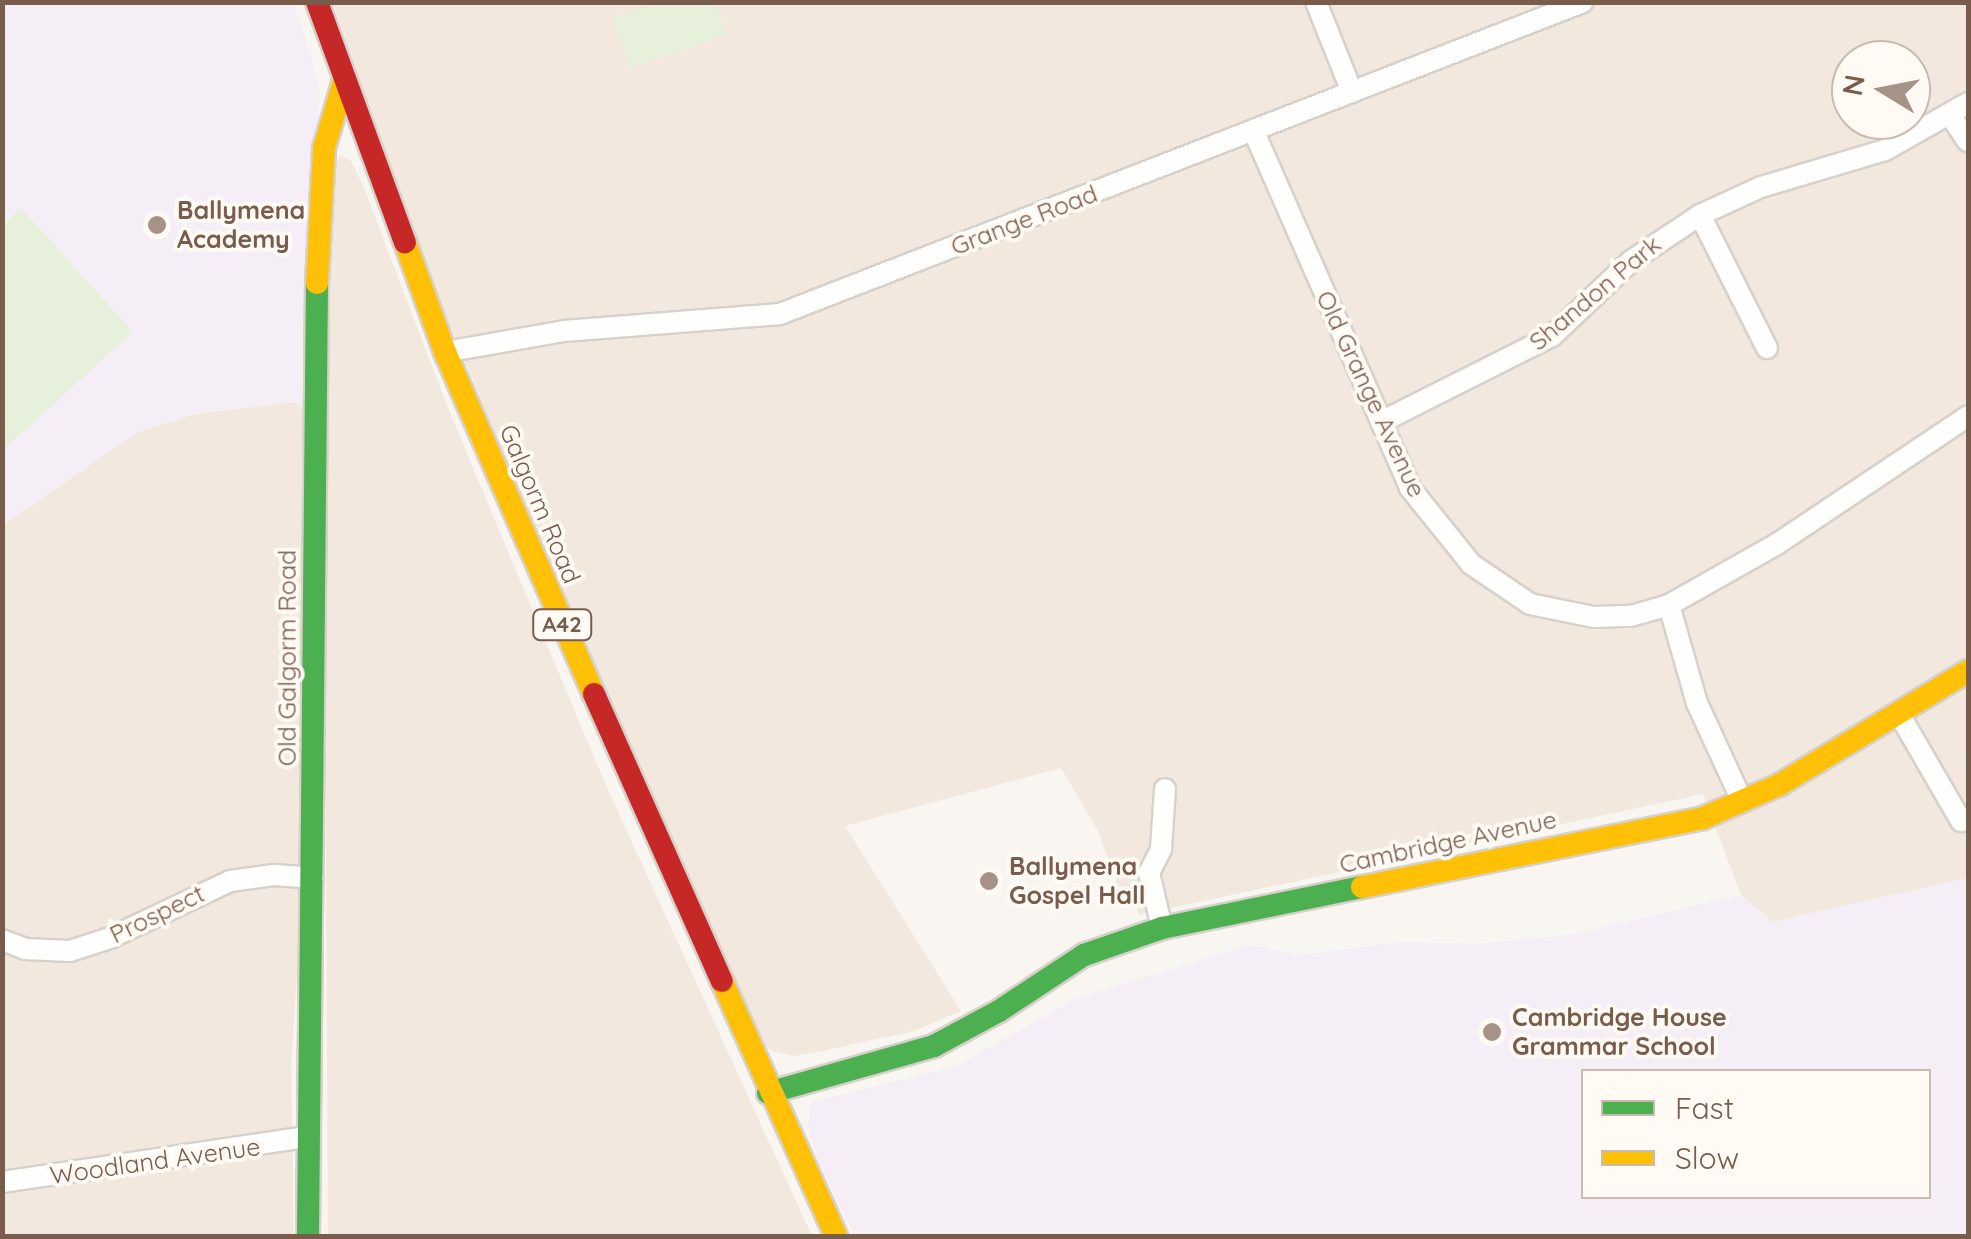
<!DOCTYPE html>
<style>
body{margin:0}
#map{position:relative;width:1971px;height:1239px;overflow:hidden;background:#f9f5f0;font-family:Quicksand,sans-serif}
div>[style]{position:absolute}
.residential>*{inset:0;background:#f2e8de}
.education>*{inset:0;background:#f6eef6}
.green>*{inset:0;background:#e7f0db}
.roads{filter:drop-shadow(2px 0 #d7d1cb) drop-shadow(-2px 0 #d7d1cb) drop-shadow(0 2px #d7d1cb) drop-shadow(0 -2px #d7d1cb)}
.street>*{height:20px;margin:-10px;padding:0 10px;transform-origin:10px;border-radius:10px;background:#fefefd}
.fast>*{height:22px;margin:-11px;padding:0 11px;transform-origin:11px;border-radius:11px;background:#4caf50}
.slow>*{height:22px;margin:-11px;padding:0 11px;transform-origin:11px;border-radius:11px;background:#ffc107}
.jam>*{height:22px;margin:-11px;padding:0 11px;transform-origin:11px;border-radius:11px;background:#c62828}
.dots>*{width:28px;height:28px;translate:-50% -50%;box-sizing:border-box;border:5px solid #fffaf3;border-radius:50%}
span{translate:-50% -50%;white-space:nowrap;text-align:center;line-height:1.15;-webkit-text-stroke:8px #fffaf3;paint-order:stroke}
.shield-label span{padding:2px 8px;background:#fffaf3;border:2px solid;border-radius:8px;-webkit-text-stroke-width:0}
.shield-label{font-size:22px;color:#7a5c4d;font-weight:700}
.poi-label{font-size:25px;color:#7a5c4d;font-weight:700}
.left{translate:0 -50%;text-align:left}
.street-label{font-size:25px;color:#7a5c4d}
.frame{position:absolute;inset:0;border:5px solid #7a5c4d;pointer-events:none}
.legend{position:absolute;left:1581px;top:1069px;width:350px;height:130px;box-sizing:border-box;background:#fffaf3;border:2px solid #cabbb1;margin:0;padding:12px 18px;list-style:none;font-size:30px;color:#7a5c4d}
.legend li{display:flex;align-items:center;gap:20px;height:50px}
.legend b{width:50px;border:2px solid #cabbb1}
.north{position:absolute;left:1831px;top:40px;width:100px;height:100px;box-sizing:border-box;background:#fffaf3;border:2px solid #cabbb1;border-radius:50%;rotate:280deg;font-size:28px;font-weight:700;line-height:40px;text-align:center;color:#7a5c4d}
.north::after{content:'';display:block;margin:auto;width:35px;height:45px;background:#a69286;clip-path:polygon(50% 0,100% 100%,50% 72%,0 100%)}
</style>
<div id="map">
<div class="residential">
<i style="clip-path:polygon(evenodd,333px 3px,1968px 3px,1968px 878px,1772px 922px,1741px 895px,1703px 794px,1138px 915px,1137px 899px,1122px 897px,1098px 831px,1061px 768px,845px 826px,961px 1011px,914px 1031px,822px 1051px,794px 1056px,772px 1051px,762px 1043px,604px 694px,418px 248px,333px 3px,1851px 60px,1911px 60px,1911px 120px,1851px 120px,1851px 60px)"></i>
<i style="clip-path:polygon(341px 155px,351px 161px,364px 188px,448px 408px,604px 781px,812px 1236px,328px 1236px,325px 693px,331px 208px,336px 163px)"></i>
<i style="clip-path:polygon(295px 401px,304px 410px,297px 973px,291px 1069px,294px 1236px,3px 1236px,2px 525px,138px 432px,196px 414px)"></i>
</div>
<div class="education">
<i style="clip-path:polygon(3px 3px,294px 3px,320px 88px,304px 410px,294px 402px,196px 414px,138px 432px,3px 525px)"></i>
<i style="clip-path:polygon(evenodd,1968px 878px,1968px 1236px,855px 1236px,817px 1160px,808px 1128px,812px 1102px,955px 1067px,1077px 998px,1250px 945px,1302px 955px,1402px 942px,1475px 944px,1570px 935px,1741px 895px,1772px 922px,1968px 878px,1584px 1072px,1928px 1072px,1928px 1196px,1584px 1196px,1584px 1072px)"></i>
</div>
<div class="green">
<i style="clip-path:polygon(658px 2px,715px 3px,726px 35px,630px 68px,612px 18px)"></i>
<i style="clip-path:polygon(21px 208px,133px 332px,3px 450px,3px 225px)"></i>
</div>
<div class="roads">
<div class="street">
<i style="left:1316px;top:2px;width:97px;rotate:68.2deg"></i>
<i style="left:1950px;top:115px;width:32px;rotate:56deg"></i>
<i style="left:1254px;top:132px;width:389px;rotate:66.3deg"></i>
<i style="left:1410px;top:488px;width:97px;rotate:51.2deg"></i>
<i style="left:1471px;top:564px;width:71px;rotate:34.1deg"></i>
<i style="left:1530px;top:604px;width:65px;rotate:11.5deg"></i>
<i style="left:1594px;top:617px;width:37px;rotate:-2deg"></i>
<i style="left:1631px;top:616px;width:40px;rotate:-16deg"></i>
<i style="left:1669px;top:605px;width:124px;rotate:-29.5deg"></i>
<i style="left:1777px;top:544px;width:230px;rotate:-33.8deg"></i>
<i style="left:1700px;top:215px;width:149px;rotate:63.3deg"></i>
<i style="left:445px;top:352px;width:121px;rotate:-10deg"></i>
<i style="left:564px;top:331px;width:217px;rotate:-4.5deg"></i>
<i style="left:780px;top:314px;width:861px;rotate:-21.23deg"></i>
<i style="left:1381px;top:422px;width:191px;rotate:-26.7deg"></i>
<i style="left:1552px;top:336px;width:109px;rotate:-43.5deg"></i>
<i style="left:1631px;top:261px;width:83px;rotate:-33.7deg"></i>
<i style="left:1700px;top:215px;width:67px;rotate:-24.7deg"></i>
<i style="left:1761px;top:187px;width:129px;rotate:-16.6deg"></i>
<i style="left:1885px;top:150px;width:95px;rotate:-29.5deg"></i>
<i style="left:1669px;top:605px;width:102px;rotate:74.1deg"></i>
<i style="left:1697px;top:703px;width:108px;rotate:65.3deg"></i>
<i style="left:1899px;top:714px;width:124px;rotate:59.9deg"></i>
<i style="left:1162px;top:928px;width:57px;rotate:-103.3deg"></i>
<i style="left:1149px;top:873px;width:27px;rotate:-63deg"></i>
<i style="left:1161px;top:849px;width:60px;rotate:-86.2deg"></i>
<i style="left:2px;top:940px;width:25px;rotate:21deg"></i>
<i style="left:25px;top:949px;width:45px;rotate:2.5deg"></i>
<i style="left:70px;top:951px;width:42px;rotate:-18deg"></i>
<i style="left:110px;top:938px;width:133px;rotate:-25.4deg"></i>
<i style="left:230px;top:881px;width:44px;rotate:-7.8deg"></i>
<i style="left:274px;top:875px;width:39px;rotate:4deg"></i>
<i style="left:2px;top:1182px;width:307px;rotate:-8.4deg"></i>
</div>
<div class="fast">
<i style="left:768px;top:1093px;width:173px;rotate:-15.8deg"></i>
<i style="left:934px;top:1046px;width:74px;rotate:-28.3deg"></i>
<i style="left:999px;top:1011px;width:102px;rotate:-33.4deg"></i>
<i style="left:1084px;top:955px;width:83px;rotate:-19.1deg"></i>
<i style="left:1162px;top:928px;width:204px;rotate:-11.6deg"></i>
<i style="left:308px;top:1236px;width:953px;rotate:-89.46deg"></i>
</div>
<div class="slow">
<i style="left:405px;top:242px;width:117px;rotate:70deg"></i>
<i style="left:445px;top:352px;width:373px;rotate:66.5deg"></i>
<i style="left:317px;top:283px;width:135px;rotate:-87deg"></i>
<i style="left:324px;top:148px;width:67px;rotate:-73.5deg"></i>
<i style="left:1362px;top:887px;width:348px;rotate:-11.4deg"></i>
<i style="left:1703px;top:818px;width:83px;rotate:-23.5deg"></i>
<i style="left:1779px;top:785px;width:221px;rotate:-31.1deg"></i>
<i style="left:722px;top:981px;width:279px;rotate:65.9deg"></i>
</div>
<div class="jam">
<i style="left:317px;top:2px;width:256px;rotate:69.9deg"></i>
<i style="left:594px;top:694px;width:314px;rotate:66deg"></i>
</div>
</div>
<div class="dots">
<i style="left:157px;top:225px;background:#a69286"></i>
<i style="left:989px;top:881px;background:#a69286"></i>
<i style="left:1492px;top:1032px;background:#a69286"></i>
</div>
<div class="shield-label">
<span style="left:562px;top:625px">A42</span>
</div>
<div class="poi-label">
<span class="left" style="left:177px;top:225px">Ballymena<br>Academy</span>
<span class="left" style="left:1009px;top:881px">Ballymena<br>Gospel Hall</span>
<span class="left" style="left:1512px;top:1032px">Cambridge House<br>Grammar School</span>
</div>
<div class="street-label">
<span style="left:1024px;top:220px;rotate:-21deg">Grange Road</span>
<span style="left:1595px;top:293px;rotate:-40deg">Shandon Park</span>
<span style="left:1371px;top:394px;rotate:65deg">Old Grange Avenue</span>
<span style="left:540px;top:504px;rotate:67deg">Galgorm Road</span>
<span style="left:287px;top:658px;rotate:-90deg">Old Galgorm Road</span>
<span style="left:1448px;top:842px;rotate:-12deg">Cambridge Avenue</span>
<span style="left:157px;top:914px;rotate:-26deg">Prospect</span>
<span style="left:155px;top:1161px;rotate:-8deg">Woodland Avenue</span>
</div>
<div class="frame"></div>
<ul class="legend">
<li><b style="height:12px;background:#4caf50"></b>Fast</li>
<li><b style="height:12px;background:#ffc107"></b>Slow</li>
</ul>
<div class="north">N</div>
</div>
